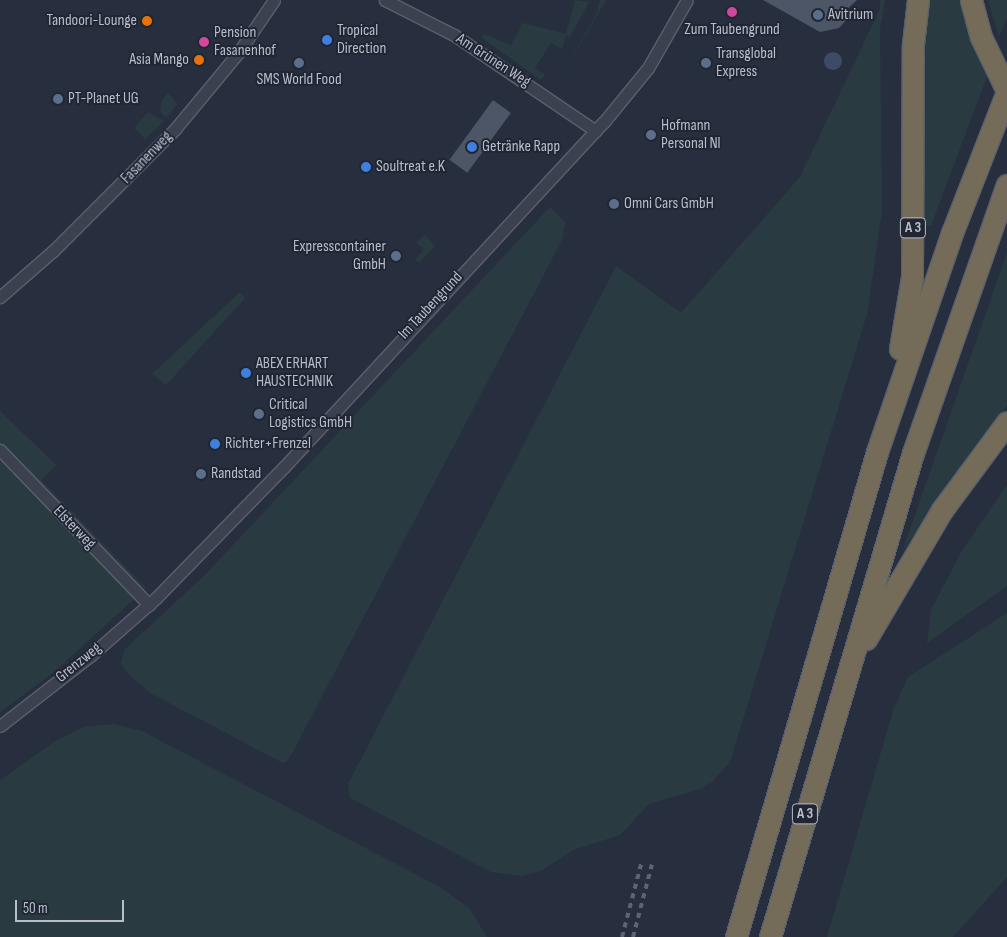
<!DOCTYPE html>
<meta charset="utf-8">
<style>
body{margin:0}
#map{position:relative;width:1007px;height:937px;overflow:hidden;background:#272f3f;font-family:"Sofia Sans Condensed",sans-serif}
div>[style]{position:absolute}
.green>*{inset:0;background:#293b40}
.water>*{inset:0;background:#3e4b66}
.round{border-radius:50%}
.building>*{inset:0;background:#4d5667;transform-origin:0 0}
.roads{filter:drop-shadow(1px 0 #595f6c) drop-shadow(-1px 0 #595f6c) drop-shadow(0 1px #595f6c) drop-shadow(0 -1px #595f6c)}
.minor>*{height:11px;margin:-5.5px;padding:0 5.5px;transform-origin:5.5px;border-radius:5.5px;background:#3b414f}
.motorway>*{height:21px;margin:-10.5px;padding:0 10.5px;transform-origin:10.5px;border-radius:10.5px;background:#746c58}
.rail>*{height:4px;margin-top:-2px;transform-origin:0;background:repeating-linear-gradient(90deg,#5d6575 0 5px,transparent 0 10px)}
.dots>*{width:14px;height:14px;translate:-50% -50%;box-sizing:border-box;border:2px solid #202634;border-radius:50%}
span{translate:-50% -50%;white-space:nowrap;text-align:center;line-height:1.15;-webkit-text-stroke:4px #202634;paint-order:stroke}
.shield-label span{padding:1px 4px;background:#202634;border:1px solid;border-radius:4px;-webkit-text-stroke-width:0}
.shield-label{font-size:15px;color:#b7bdc9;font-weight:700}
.poi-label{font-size:16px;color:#b7bdc9}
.left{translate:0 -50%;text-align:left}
.right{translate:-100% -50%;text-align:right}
.street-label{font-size:16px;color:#b7bdc9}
.scale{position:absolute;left:15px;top:900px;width:109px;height:22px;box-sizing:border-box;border:2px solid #b7bdc9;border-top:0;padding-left:6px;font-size:15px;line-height:18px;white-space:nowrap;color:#b7bdc9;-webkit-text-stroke:4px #202634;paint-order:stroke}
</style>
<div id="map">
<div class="green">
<i style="clip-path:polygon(575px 0,589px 2px,570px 37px,566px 35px,562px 49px,551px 43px,535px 68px,545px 75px,541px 80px,482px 38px,484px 34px,511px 45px,523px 23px,566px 34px)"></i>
<i style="clip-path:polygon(600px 0,606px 0,555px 87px,597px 13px)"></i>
<i style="clip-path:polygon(880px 0,885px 0,880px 29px,882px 210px,867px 314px,730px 762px,712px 782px,700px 789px,649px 804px,620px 835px,573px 850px,541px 871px,521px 876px,491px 872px,350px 798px,348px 784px,616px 266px,681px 313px,800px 177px,880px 9px)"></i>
<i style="clip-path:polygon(929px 0,961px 0,988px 74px,931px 226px,924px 225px,922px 96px)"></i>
<i style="clip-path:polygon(988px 0,1007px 0,1007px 19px,999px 36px)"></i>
<i style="clip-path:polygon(168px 93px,178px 104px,166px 117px,160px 111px,162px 100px)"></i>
<i style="clip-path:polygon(148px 112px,164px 121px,145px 139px,134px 128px)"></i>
<i style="clip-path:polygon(550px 207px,565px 222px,562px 240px,289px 759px,283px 763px,152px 694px,129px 675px,121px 663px,124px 650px,205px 575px)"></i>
<i style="clip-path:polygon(425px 235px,435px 246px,419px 263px,415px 260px,424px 250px,416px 242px)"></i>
<i style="clip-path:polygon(1007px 253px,1007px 405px,902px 552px)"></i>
<i style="clip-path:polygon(240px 292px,245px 298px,166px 385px,152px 374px)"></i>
<i style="clip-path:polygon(0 411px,56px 465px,41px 480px,146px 588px,53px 673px,0 712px)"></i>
<i style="clip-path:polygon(1007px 485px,1007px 586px,927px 643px,931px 610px,961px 552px)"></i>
<i style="clip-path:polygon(1007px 613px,1007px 877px,953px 937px,827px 937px,893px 711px,908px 677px)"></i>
<i style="clip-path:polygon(113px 724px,142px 731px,440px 887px,469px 908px,487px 937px,0 937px,0 780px,57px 740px,84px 727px)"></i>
</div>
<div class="water">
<i class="round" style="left:824px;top:52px;width:18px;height:18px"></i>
</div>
<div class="building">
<i style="clip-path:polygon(763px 0,857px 0,844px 12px,849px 17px,839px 28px,820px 32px)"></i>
<i style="left:493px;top:100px;width:22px;height:74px;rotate:36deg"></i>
</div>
<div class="roads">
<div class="minor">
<i style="left:385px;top:0;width:77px;rotate:26.9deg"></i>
<i style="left:454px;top:35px;width:171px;rotate:34.1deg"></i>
<i style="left:0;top:297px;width:70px;rotate:-41deg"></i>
<i style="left:53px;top:251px;width:173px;rotate:-45deg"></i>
<i style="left:175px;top:129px;width:99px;rotate:-50.3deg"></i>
<i style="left:238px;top:53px;width:64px;rotate:-55.8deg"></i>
<i style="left:0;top:450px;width:215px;rotate:46.1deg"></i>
<i style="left:0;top:726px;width:114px;rotate:-37.9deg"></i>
<i style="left:90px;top:656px;width:88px;rotate:-41.3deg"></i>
<i style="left:156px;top:598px;width:183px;rotate:-45.7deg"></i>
<i style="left:284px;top:467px;width:469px;rotate:-47.2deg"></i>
<i style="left:603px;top:123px;width:71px;rotate:-50.7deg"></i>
<i style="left:648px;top:68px;width:78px;rotate:-60.2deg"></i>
</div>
<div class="motorway">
<i style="left:971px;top:0;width:38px;rotate:75deg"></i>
<i style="left:981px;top:37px;width:60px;rotate:64.3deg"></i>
<i style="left:900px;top:349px;width:73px;rotate:-80.5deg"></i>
<i style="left:912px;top:277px;width:233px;rotate:-89.8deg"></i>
<i style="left:913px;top:44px;width:44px;rotate:-83.5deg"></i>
<i style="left:866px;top:639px;width:150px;rotate:-59.5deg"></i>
<i style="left:942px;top:510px;width:109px;rotate:-53.5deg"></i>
<i style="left:736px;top:937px;width:505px;rotate:-73.79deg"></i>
<i style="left:877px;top:452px;width:231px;rotate:-71.1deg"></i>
<i style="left:952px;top:233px;width:151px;rotate:-68.7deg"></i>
<i style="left:770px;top:937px;width:505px;rotate:-73.54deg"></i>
<i style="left:913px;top:453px;width:284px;rotate:-70.7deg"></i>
</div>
</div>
<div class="rail">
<i style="left:622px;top:937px;width:79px;rotate:-75.3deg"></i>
<i style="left:633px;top:937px;width:75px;rotate:-75.4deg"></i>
</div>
<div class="dots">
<i style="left:732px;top:12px;background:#d1479c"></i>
<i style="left:818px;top:15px;background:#5c6f8a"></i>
<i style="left:147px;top:21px;background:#e8710a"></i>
<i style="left:327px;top:40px;background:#3f7fe0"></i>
<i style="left:204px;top:42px;background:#d1479c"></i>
<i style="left:199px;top:60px;background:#e8710a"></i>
<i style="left:299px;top:63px;background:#5c6f8a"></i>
<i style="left:706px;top:63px;background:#5c6f8a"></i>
<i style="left:58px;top:99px;background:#5c6f8a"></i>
<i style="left:651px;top:135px;background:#5c6f8a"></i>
<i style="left:472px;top:147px;background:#3f7fe0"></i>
<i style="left:366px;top:167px;background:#3f7fe0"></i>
<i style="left:614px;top:204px;background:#5c6f8a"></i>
<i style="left:396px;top:256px;background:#5c6f8a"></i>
<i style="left:246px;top:373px;background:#3f7fe0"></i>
<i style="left:259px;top:414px;background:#5c6f8a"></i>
<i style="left:215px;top:444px;background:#3f7fe0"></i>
<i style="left:201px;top:474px;background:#5c6f8a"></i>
</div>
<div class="shield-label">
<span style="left:913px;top:228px">A 3</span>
<span style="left:805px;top:814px">A 3</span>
</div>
<div class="poi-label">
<span class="left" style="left:828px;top:15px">Avitrium</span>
<span class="right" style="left:137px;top:21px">Tandoori-Lounge</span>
<span style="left:732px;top:30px">Zum Taubengrund</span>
<span class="left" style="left:337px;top:40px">Tropical<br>Direction</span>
<span class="left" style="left:214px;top:42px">Pension<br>Fasanenhof</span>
<span class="left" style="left:716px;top:63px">Transglobal<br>Express</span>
<span class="right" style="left:189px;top:60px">Asia Mango</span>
<span style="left:299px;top:80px">SMS World Food</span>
<span class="left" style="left:68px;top:99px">PT-Planet UG</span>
<span class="left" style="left:661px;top:135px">Hofmann<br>Personal Nl</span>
<span class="left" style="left:482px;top:147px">Getränke Rapp</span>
<span class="left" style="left:376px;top:167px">Soultreat e.K</span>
<span class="left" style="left:624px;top:204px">Omni Cars GmbH</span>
<span class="right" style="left:386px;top:256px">Expresscontainer<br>GmbH</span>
<span class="left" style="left:256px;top:373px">ABEX ERHART<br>HAUSTECHNIK</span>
<span class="left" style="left:269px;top:414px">Critical<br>Logistics GmbH</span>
<span class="left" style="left:225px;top:444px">Richter+Frenzel</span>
<span class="left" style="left:211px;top:474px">Randstad</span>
</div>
<div class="street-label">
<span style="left:493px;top:61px;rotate:33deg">Am Grünen Weg</span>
<span style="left:147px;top:158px;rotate:-46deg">Fasanenweg</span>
<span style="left:431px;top:306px;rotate:-47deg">Im Taubengrund</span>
<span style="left:74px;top:528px;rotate:46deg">Elsterweg</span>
<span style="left:79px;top:663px;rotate:-39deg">Grenzweg</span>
</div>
<div class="scale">50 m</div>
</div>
